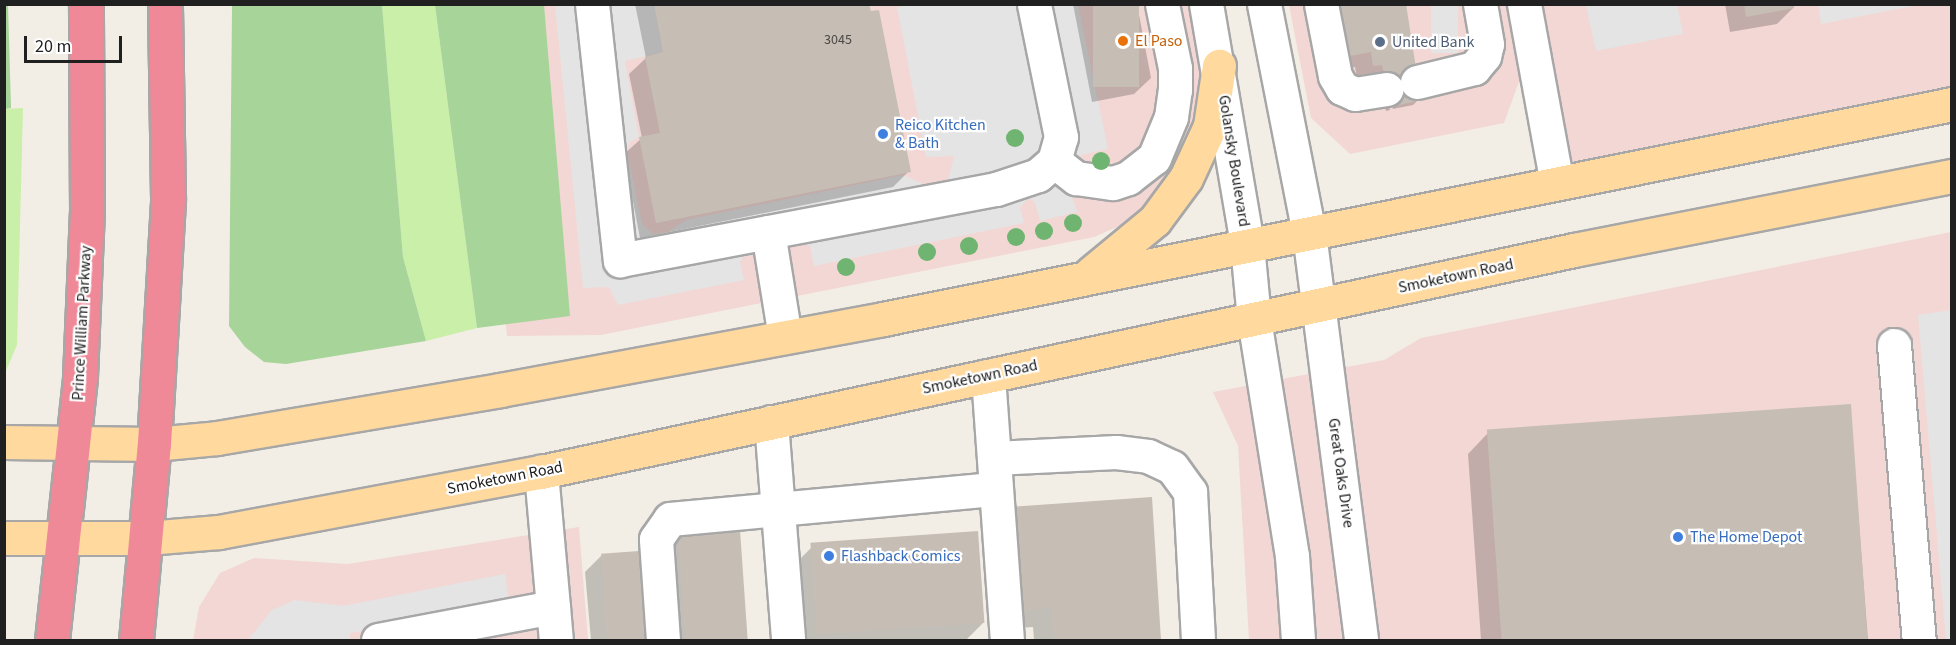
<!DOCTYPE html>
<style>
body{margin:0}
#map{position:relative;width:1956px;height:645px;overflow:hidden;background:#f2eee6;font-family:"Source Sans 3",sans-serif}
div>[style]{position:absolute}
.commercial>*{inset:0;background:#f3d7d4}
.grass>*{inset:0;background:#c9efa8}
.forest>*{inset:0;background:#a7d498}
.parking>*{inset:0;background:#e4e4e4;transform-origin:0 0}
.shadow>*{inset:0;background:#0003}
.building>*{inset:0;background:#c6beb5;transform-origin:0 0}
.roads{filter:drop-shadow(2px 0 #a7a7a7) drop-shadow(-2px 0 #a7a7a7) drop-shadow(0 2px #a7a7a7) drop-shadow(0 -2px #a7a7a7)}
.minor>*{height:33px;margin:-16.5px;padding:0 16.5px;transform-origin:16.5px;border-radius:16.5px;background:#fff}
.major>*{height:33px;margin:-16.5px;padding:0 16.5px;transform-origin:16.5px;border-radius:16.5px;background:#ffd99e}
.highway>*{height:33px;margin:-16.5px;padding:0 16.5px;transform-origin:16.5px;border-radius:16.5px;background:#ef8897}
.trees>*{width:18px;height:18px;margin:-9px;border-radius:50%;background:#6fb471}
.dots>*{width:16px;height:16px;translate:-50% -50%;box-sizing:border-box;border:3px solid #fff;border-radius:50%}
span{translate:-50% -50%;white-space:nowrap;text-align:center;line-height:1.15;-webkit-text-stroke:4.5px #fff;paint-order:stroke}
.number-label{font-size:14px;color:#4a4845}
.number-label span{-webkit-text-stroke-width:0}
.food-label{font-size:16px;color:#c56008}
.left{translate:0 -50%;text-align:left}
.service-label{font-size:16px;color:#4e5e75}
.shop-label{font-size:16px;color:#366cbe}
.street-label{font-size:16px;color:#202020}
.frame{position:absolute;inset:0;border:6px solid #202020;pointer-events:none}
.scale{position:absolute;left:24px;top:36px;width:98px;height:27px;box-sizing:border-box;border:3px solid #202020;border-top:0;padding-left:8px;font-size:18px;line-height:21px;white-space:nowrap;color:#202020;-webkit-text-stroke:4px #fff;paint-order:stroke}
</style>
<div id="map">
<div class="commercial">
<i style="clip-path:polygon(474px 5px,1189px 5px,1201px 71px,1202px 108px,1165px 191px,1124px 224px,1094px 237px,601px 335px,507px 336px)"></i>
<i style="clip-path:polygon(1289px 5px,1506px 5px,1520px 79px,1504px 123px,1350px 154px,1311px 118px)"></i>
<i style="clip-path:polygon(1521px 5px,1951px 5px,1951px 104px,1557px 183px)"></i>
<i style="clip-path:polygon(1951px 232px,1951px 640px,1249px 640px,1238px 446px,1213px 392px,1384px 360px,1421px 338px)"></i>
<i style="clip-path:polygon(579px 527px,588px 640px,193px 640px,199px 607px,220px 573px,254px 558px,348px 564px)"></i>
</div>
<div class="grass">
<i style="clip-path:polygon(382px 5px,435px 5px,477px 328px,426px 341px,403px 257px)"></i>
<i style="clip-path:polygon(23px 108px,17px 345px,5px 373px,5px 109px)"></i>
</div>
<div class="forest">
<i style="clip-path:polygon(8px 5px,11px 108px,5px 109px,4px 5px)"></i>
<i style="clip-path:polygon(232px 5px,382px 5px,403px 257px,426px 341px,286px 364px,264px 362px,245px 347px,229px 326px)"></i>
<i style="clip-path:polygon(435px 5px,544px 5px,570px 316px,477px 328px)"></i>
</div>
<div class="parking">
<i style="clip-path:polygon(1818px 4px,1918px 4px,1918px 5px,1821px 24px)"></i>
<i style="clip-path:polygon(555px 5px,654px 5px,663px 52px,625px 61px,639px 137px,630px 142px,627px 151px,642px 224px,653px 234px,668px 232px,686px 220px,903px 175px,928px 186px,948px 180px,954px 156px,926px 157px,897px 7px,910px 5px,1078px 5px,1108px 149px,1081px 155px,1069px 187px,1077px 212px,1040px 221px,1035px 202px,1029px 198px,1020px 207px,1024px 223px,814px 266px,810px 246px,801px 243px,743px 257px,740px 262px,744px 280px,618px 305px,609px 287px,583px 288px)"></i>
<i style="left:1431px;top:5px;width:27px;height:48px"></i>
<i style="clip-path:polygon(1586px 5px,1677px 5px,1683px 34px,1596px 51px)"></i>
<i style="clip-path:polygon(1951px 310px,1952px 640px,1946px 640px,1918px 315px)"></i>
<i style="clip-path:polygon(505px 574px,509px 605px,350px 633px,350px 640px,248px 640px,272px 610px,295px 600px,343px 606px)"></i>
</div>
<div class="shadow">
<i style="clip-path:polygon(635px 4px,812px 4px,909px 171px,893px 187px,640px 238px,624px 154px,642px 138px,629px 74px,646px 58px)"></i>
<i style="clip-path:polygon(1073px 4px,1137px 4px,1151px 78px,1134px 94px,1092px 102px)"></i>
<i style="clip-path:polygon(1322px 4px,1405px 4px,1419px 99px,1413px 105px,1393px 109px,1383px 76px,1390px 110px,1386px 111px,1378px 78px,1358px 82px,1355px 67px,1334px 72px)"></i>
<i style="clip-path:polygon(1725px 4px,1792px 4px,1793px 8px,1777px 24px,1730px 32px)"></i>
<i style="clip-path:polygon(1850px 406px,1868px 640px,1481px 640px,1468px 454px,1487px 434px)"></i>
<i style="clip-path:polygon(1151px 498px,1160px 640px,1034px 640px,1033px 627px,1003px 629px,989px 528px)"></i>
<i style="clip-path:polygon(739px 531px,746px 640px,665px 640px,659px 555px,679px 536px)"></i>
<i style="clip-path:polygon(812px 547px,984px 622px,966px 640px,799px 640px,792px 567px)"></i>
<i style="clip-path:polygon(637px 553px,644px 640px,591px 640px,585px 572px,601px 556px)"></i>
</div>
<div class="building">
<i style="clip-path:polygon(654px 4px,869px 4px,871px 11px,879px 10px,911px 172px,656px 223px,639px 137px,660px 133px,645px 57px,663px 52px)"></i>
<i style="left:1093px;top:4px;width:46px;height:83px"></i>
<i style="clip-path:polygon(1340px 4px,1406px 4px,1421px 100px,1391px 107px,1382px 65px,1373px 66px,1371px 52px,1350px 56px)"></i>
<i style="clip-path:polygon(1744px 4px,1794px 4px,1794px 8px,1746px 17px)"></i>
<i style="left:1851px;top:404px;width:237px;height:365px;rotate:86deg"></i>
<i style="clip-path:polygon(1152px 497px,1161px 640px,1055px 640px,1052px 608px,1022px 610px,1008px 507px)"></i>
<i style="left:740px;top:530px;width:110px;height:62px;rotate:86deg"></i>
<i style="left:978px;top:531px;width:92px;height:168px;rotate:86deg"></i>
<i style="left:639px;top:551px;width:89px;height:38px;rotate:86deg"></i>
</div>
<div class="roads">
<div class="minor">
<i style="left:592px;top:4px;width:258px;rotate:83.8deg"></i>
<i style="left:620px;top:260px;width:383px;rotate:-10.7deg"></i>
<i style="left:996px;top:189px;width:44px;rotate:-18.4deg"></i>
<i style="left:1038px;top:175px;width:21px;rotate:-41deg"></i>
<i style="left:1054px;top:161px;width:25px;rotate:-74deg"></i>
<i style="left:1061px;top:137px;width:136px;rotate:-101.5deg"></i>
<i style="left:1206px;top:4px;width:244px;rotate:80.3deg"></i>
<i style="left:1247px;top:245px;width:74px;rotate:84.6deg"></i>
<i style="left:1254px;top:319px;width:240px;rotate:80.9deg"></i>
<i style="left:1292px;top:556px;width:84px;rotate:85.9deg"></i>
<i style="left:1264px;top:4px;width:233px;rotate:78.9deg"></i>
<i style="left:1309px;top:233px;width:410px;rotate:82.7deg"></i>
<i style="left:1321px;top:4px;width:73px;rotate:79deg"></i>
<i style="left:1335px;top:76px;width:14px;rotate:60deg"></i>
<i style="left:1342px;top:88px;width:14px;rotate:25deg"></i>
<i style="left:1355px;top:94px;width:32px;rotate:-9deg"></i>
<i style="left:1524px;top:4px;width:182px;rotate:79.6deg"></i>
<i style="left:1417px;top:82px;width:59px;rotate:-13.8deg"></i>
<i style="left:1474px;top:68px;width:16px;rotate:-50deg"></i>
<i style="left:1484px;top:56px;width:12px;rotate:-76deg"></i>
<i style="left:1487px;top:44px;width:41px;rotate:-99.9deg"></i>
<i style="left:1054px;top:161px;width:28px;rotate:38deg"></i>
<i style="left:1076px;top:178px;width:37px;rotate:8deg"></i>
<i style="left:1113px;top:183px;width:16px;rotate:-18deg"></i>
<i style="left:1128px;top:178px;width:33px;rotate:-38deg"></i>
<i style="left:1154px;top:158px;width:44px;rotate:-67.5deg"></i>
<i style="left:1171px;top:117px;width:27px;rotate:-82deg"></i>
<i style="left:1175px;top:90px;width:22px;rotate:-90deg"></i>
<i style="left:1175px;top:68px;width:65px;rotate:-101.5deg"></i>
<i style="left:768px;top:232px;width:106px;rotate:80.8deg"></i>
<i style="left:1894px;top:345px;width:296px;rotate:85.2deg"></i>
<i style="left:988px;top:376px;width:265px;rotate:85.9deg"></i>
<i style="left:771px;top:422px;width:219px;rotate:85.5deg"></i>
<i style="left:994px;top:458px;width:122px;rotate:-2.8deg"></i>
<i style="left:1116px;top:452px;width:32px;rotate:7deg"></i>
<i style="left:1148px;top:456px;width:26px;rotate:25deg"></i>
<i style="left:1172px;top:467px;width:31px;rotate:54deg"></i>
<i style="left:1190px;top:492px;width:148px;rotate:86.9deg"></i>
<i style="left:553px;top:607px;width:33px;rotate:85deg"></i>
<i style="left:378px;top:640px;width:178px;rotate:-10.7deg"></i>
<i style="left:553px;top:607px;width:136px;rotate:-95.1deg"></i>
<i style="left:663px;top:640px;width:101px;rotate:-94deg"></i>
<i style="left:656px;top:539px;width:24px;rotate:-55deg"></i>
<i style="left:670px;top:519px;width:327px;rotate:-5.3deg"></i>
</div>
<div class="major">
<i style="left:1091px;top:273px;width:83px;rotate:-39.6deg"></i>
<i style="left:1155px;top:220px;width:52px;rotate:-53.6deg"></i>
<i style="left:1186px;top:178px;width:57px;rotate:-65.2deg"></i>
<i style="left:1210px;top:126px;width:61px;rotate:-81.5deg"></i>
<i style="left:4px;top:442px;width:150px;rotate:0.8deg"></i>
<i style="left:154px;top:444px;width:63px;rotate:-5.4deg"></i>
<i style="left:217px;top:438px;width:287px;rotate:-9.6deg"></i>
<i style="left:500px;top:390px;width:390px;rotate:-10.5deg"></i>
<i style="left:883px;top:319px;width:1090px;rotate:-11.37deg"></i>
<i style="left:4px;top:538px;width:143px"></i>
<i style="left:147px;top:538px;width:72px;rotate:-4.8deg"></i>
<i style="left:219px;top:532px;width:328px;rotate:-10.6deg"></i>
<i style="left:541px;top:472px;width:1057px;rotate:-12.13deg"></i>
<i style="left:1574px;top:250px;width:385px;rotate:-11.1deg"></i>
</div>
<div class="highway">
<i style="left:52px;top:640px;width:264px;rotate:-83.9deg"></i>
<i style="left:80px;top:377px;width:168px;rotate:-87.6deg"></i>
<i style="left:87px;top:209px;width:205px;rotate:-90.3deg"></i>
<i style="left:136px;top:640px;width:197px;rotate:-84.8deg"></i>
<i style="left:154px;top:444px;width:246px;rotate:-86.7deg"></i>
<i style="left:168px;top:198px;width:194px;rotate:-90.9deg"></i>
</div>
</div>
<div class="trees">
<i style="left:1015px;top:138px"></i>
<i style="left:1101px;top:161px"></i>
<i style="left:1073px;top:223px"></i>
<i style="left:1044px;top:231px"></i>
<i style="left:1016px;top:237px"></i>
<i style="left:969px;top:246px"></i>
<i style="left:927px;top:252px"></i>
<i style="left:846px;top:267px"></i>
</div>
<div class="dots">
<i style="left:1123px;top:41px;background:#e8710a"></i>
<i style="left:1380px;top:42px;background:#5c6f8a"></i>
<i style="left:883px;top:134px;background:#3f7fe0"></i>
<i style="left:1678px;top:537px;background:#3f7fe0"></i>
<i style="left:829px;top:556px;background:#3f7fe0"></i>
</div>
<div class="number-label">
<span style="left:838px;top:40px">3045</span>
</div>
<div class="food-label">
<span class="left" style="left:1135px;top:41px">El Paso</span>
</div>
<div class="service-label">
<span class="left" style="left:1392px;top:42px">United Bank</span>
</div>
<div class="shop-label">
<span class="left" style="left:895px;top:134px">Reico Kitchen<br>&amp; Bath</span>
<span class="left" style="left:1690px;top:537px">The Home Depot</span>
<span class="left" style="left:841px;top:556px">Flashback Comics</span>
</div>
<div class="street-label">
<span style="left:1234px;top:161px;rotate:81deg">Golansky Boulevard</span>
<span style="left:1456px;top:276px;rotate:-12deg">Smoketown Road</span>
<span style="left:82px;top:323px;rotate:-87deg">Prince William Parkway</span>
<span style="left:980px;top:377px;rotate:-12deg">Smoketown Road</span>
<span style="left:1341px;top:473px;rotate:82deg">Great Oaks Drive</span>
<span style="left:505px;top:478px;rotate:-11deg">Smoketown Road</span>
</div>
<div class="frame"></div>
<div class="scale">20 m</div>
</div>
